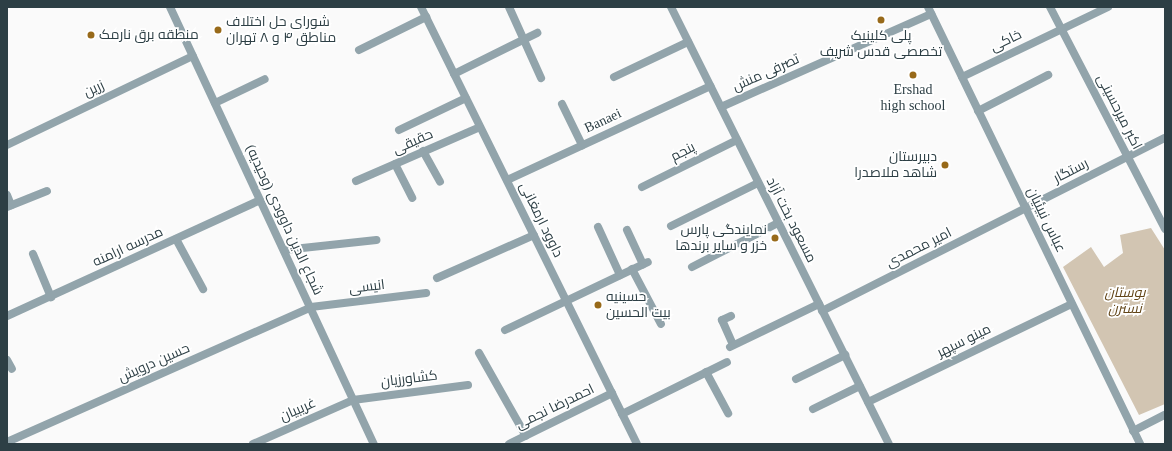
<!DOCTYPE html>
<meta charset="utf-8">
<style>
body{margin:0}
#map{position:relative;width:1172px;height:451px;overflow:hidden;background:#fafafa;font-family:"Times New Roman",Cairo,serif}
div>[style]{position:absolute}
.green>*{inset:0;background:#d2c5b2}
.street>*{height:8px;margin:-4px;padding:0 4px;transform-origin:4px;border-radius:4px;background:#92a4ab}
.dots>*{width:11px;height:11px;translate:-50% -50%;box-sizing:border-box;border:2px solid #fff;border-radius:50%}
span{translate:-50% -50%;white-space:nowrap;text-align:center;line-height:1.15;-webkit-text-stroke:3.5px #fff;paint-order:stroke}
.poi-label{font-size:14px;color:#2d3f45}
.left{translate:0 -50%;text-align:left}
.right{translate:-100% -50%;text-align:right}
.street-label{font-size:14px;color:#2d3f45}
.park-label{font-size:14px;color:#624518;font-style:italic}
.frame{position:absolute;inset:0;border:8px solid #2d3f45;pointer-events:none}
</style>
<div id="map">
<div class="green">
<i style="clip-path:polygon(1151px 228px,1165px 250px,1165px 404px,1139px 415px,1063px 267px,1091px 247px,1104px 267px,1123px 253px,1120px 235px)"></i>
</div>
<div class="street">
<i style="left:170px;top:7px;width:482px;rotate:65deg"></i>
<i style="left:421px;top:7px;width:487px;rotate:63.7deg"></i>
<i style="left:509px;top:7px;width:78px;rotate:65.7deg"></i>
<i style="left:671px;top:7px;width:488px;rotate:63.5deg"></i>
<i style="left:928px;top:7px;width:486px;rotate:64.1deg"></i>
<i style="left:1050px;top:7px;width:250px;rotate:62.6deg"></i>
<i style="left:359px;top:50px;width:75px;rotate:-26.2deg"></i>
<i style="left:454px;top:74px;width:93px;rotate:-26.3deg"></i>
<i style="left:614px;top:77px;width:82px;rotate:-25.3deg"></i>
<i style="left:962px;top:77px;width:162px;rotate:-25.6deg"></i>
<i style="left:215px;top:103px;width:55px;rotate:-25.6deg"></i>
<i style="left:562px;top:104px;width:46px;rotate:64deg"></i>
<i style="left:721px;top:107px;width:230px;rotate:-23.9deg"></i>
<i style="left:978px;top:111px;width:79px;rotate:-27.2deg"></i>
<i style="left:399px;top:130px;width:74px;rotate:-25.5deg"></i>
<i style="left:7px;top:145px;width:206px;rotate:-25.6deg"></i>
<i style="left:423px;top:151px;width:35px;rotate:61deg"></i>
<i style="left:395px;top:164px;width:38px;rotate:63deg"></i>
<i style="left:507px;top:180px;width:224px;rotate:-24.8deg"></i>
<i style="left:356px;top:181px;width:135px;rotate:-23.5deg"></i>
<i style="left:642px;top:187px;width:106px;rotate:-26.3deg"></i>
<i style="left:7px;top:195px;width:11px;rotate:68deg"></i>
<i style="left:7px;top:207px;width:43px;rotate:-21.8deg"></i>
<i style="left:671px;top:226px;width:97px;rotate:-26.3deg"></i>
<i style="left:598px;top:227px;width:53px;rotate:65.4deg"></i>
<i style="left:627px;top:230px;width:38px;rotate:65deg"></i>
<i style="left:176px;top:239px;width:57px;rotate:61.6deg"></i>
<i style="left:284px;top:250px;width:93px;rotate:-6.2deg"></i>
<i style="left:33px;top:254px;width:47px;rotate:67.3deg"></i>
<i style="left:692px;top:267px;width:97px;rotate:-27.1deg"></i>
<i style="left:632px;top:269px;width:62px;rotate:62.2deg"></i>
<i style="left:437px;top:278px;width:106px;rotate:-23.9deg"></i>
<i style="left:822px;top:311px;width:384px;rotate:-26.8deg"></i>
<i style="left:7px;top:316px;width:278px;rotate:-24.6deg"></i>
<i style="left:731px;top:316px;width:10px;rotate:156deg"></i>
<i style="left:722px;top:320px;width:27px;rotate:66deg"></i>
<i style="left:505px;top:330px;width:158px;rotate:-25.4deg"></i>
<i style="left:730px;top:347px;width:99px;rotate:-25.8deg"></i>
<i style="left:479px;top:353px;width:95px;rotate:60.5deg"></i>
<i style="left:7px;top:360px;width:10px;rotate:61deg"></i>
<i style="left:706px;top:372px;width:47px;rotate:61.8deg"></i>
<i style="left:796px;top:379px;width:55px;rotate:-26.1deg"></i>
<i style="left:868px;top:402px;width:226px;rotate:-25.7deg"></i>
<i style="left:813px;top:409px;width:52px;rotate:-26.1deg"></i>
<i style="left:622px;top:414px;width:117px;rotate:-26.3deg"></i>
<i style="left:1133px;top:431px;width:36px;rotate:-27deg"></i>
<i style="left:7px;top:442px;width:333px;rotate:-23.9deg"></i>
<i style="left:311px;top:307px;width:116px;rotate:-6.9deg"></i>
<i style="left:253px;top:444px;width:109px;rotate:-23.7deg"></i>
<i style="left:353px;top:400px;width:116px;rotate:-7.4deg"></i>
<i style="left:509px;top:444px;width:115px;rotate:-26.3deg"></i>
</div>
<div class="dots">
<i style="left:881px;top:20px;background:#986a1a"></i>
<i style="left:218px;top:30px;background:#986a1a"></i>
<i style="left:91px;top:35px;background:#986a1a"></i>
<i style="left:913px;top:75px;background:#986a1a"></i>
<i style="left:945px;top:165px;background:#986a1a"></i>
<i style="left:775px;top:238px;background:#986a1a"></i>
<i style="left:598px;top:305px;background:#986a1a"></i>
</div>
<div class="poi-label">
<span class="left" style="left:226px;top:30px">شورای حل اختلاف<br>مناطق ۴ و ۸ تهران</span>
<span class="left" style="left:99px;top:35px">منطقه برق نارمک</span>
<span style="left:881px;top:44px">پلی کلینیک<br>تخصصی قدس شریف</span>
<span style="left:913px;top:98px">Ershad<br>high school</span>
<span class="right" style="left:937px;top:165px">دبیرستان<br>شاهد ملاصدرا</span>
<span class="right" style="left:767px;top:238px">نمایندگی پارس<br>خزر و سایر برندها</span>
<span class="left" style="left:606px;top:305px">حسینیه<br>بیت الحسین</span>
</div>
<div class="street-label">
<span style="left:1006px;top:41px;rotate:-26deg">خاکی</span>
<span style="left:766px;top:73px;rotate:-24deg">تصرفی منش</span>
<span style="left:94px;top:89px;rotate:-25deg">زرین</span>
<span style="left:1119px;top:112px;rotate:63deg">اکبر میرحسینی</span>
<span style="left:603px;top:121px;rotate:-25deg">Banaei</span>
<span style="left:413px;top:142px;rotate:-24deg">حقیقی</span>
<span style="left:683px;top:152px;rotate:-27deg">پنجم</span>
<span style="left:1071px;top:171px;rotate:-27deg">رستگار</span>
<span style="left:284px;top:220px;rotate:65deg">شجاع الدین داوودی (وحیدیه)</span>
<span style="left:541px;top:220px;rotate:64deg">داوود ارمغانی</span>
<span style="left:791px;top:220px;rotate:63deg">مسعود بخت آزاد</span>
<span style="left:1046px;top:220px;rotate:64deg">عباس نبیئیان</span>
<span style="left:128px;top:247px;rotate:-25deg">مدرسه ارامنه</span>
<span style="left:919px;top:248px;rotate:-27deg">امیر محمدی</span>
<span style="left:367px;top:287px;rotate:-7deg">انیسی</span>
<span style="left:964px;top:341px;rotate:-26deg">مینو سپهر</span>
<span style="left:154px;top:363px;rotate:-24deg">حسین درویش</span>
<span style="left:409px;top:379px;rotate:-7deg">کشاورزیان</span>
<span style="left:555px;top:407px;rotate:-26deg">احمدرضا نجمی</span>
<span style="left:298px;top:410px;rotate:-24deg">غریبیان</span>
</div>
<div class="park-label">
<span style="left:1125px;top:301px">بوستان<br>نسترن</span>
</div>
<div class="frame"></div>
</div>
